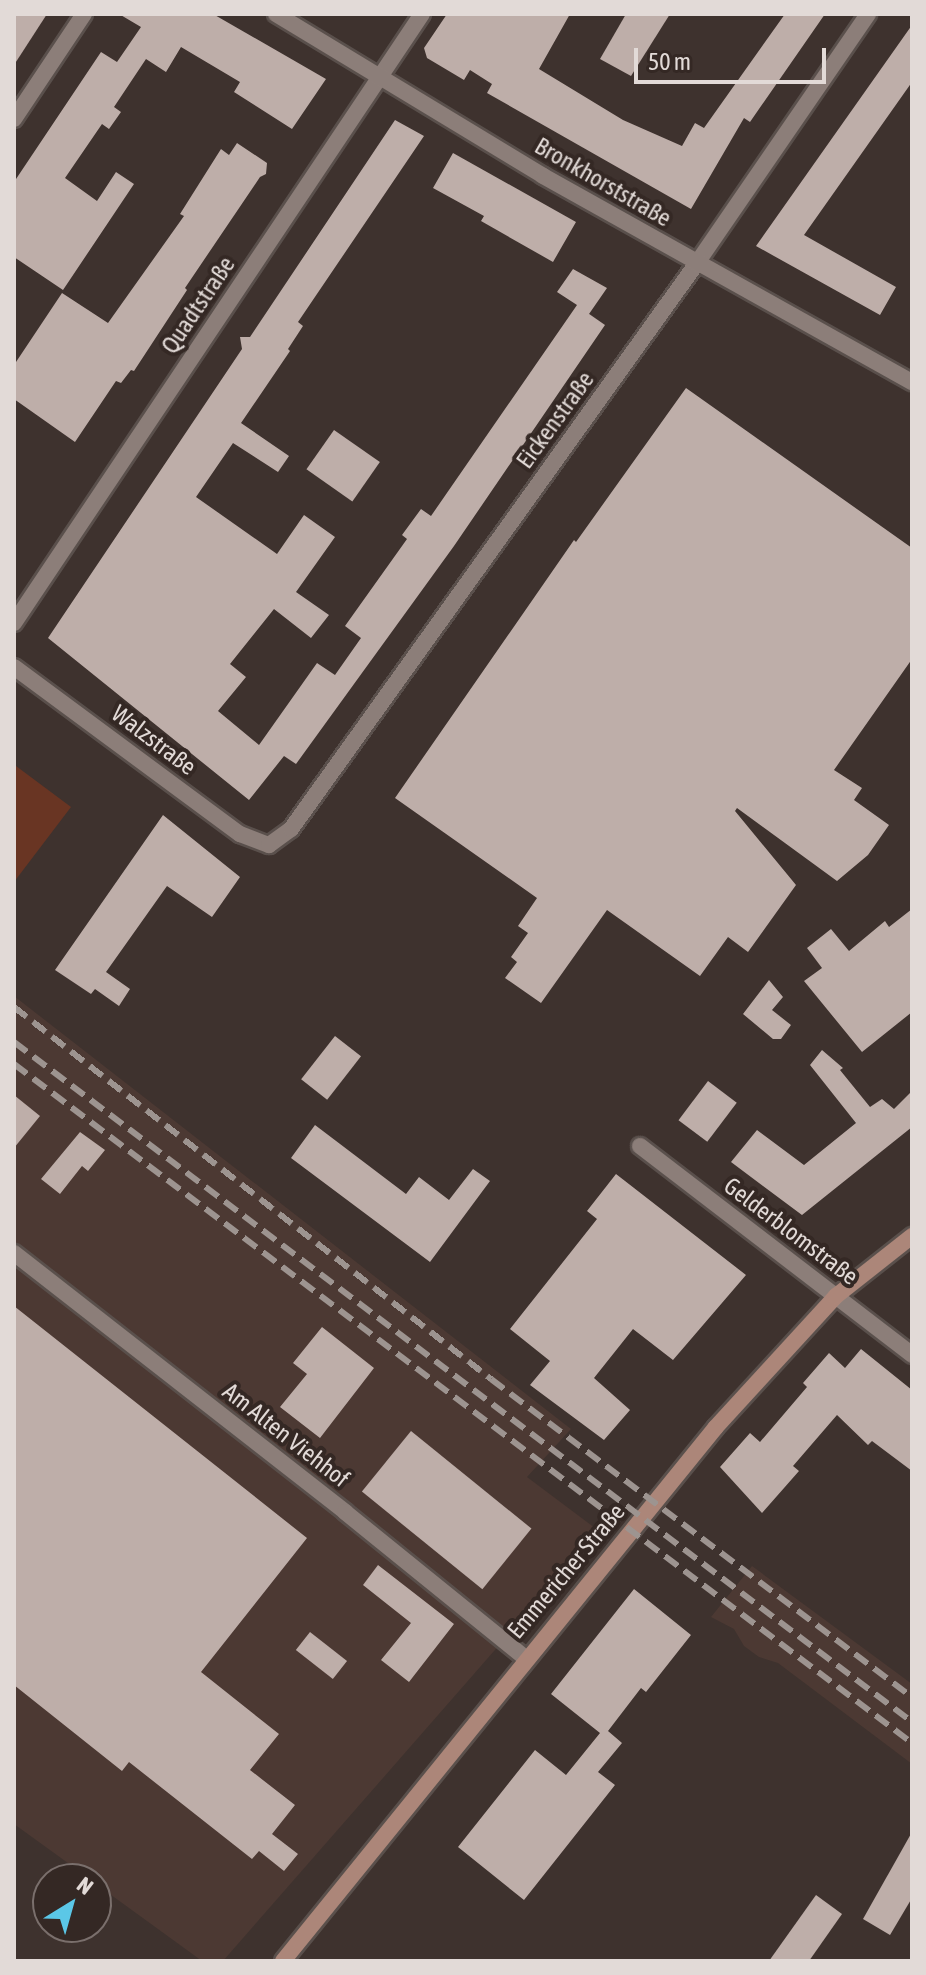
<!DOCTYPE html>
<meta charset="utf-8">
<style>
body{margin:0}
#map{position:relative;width:926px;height:1975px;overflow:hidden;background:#3e322e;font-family:"Asap Condensed",sans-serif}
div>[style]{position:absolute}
.built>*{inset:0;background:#4c3933}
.green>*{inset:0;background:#693523}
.building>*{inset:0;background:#beaea9;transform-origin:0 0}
.roads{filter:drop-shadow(2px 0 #5a504c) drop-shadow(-2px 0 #5a504c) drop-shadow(0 2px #5a504c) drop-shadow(0 -2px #5a504c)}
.minor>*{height:16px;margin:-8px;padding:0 8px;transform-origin:8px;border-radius:8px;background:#8c7e79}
.tertiary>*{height:16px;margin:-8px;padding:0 8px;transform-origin:8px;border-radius:8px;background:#8c7e79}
.secondary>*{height:16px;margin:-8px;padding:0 8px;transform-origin:8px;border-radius:8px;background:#ac8679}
.rail>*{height:6px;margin-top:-3px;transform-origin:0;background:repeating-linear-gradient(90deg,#9d9490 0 16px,transparent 0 24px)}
span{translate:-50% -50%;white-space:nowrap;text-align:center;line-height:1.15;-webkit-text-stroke:8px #342824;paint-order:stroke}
.street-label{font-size:24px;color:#e2dad7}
.frame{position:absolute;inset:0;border:16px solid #e2dad7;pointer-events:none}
.north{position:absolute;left:32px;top:1863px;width:80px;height:80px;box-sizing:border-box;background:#342824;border:2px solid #7a6f6c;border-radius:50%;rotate:37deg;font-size:22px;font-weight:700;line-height:32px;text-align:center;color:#e2dad7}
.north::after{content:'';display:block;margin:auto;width:28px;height:36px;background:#5bc7e7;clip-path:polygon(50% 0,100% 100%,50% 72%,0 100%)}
.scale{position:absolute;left:634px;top:48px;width:192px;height:36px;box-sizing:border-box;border:4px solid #e2dad7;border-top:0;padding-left:10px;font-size:24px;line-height:28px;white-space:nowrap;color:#e2dad7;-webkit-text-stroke:6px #342824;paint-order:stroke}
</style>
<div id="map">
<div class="built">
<i style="clip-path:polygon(14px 996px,571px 1429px,527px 1477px,599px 1531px,223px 1961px,202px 1961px,96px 1884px,96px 1879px,90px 1879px,14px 1824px)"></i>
<i style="clip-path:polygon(752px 1566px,912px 1684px,912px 1764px,778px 1663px,759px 1657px,744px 1646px,734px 1629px,711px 1617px)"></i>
</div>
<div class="green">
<i style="clip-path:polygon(16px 766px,71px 807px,14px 882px,14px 769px)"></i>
</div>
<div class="building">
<i style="clip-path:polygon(14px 14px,47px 14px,14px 65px)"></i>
<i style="clip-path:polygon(119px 14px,213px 14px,326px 79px,292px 129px,234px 92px,240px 82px,181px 47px,166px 72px,146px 59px,114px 107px,121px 112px,109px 129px,102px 124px,65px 178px,97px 201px,116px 172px,134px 184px,63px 290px,14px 257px,14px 182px,101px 52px,117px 62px,141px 27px)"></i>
<i style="clip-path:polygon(447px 14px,570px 14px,539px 69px,623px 120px,682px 146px,695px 123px,704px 128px,785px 14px,825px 14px,750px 122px,744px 118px,691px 209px,487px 93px,492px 84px,470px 70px,464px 80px,427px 58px,424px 48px)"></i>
<i style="clip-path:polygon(626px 14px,670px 14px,631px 76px,600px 59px)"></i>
<i style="clip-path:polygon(912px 25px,912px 82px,804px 235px,896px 287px,880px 315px,756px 246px)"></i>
<i style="clip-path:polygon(395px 120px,424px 136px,298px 322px,303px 326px,288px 349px,290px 351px,241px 423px,289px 456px,278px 472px,233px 443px,196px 497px,277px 554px,304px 515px,335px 537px,296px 592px,329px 615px,311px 638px,274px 609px,230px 664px,246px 677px,218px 711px,259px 745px,317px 663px,335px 675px,361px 638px,345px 626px,407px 539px,402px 535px,421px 509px,431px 516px,577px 305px,557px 292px,573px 269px,607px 288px,589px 314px,582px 309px,605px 325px,454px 546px,296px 764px,284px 756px,249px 800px,48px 638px,242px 349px,240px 337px,250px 337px)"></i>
<i style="clip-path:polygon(237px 143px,267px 163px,266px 174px,260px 177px,185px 288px,187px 290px,134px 371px,131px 370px,121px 383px,116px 381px,75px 442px,14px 399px,14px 365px,62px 293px,108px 323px,184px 216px,180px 214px,221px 149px,229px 155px)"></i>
<i style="clip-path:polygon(453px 153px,576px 222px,553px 262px,481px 221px,484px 216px,433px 188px)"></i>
<i style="clip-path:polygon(686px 388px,912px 548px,912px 659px,834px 770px,862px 788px,854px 800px,889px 825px,868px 855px,837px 881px,737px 808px,735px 811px,796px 885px,748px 952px,728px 937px,700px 976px,607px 910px,541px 1003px,505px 978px,517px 962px,511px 957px,528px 933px,518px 926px,537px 898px,395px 798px,574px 540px,576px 542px)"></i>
<i style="left:334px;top:430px;width:56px;height:48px;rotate:35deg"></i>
<i style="clip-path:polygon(163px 815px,240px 877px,212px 917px,167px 886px,106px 972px,130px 989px,119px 1006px,95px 989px,91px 994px,55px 970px)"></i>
<i style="clip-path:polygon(912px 909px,912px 1012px,862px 1052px,804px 981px,822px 968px,807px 948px,831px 929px,849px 951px,885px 921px,889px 927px)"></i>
<i style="clip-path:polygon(769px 980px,783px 997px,772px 1010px,791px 1025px,781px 1039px,773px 1039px,743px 1014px)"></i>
<i style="left:335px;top:1036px;width:33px;height:55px;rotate:38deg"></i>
<i style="clip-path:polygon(822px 1050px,843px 1068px,840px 1070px,870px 1107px,882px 1099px,894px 1109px,912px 1091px,912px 1127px,802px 1215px,731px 1162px,757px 1130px,804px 1165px,856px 1123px,810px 1065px)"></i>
<i style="left:708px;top:1081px;width:36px;height:49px;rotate:37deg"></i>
<i style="clip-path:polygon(14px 1095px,40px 1116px,14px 1148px)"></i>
<i style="clip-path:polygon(315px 1125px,406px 1194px,419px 1177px,449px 1200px,473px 1169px,490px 1181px,430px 1262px,291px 1158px)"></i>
<i style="clip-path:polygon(80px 1132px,105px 1150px,88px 1171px,82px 1166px,60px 1194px,41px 1179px)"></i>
<i style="clip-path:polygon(616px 1174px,746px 1275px,673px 1360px,633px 1329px,594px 1378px,630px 1410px,604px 1440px,530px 1385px,550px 1361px,510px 1329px,597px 1219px,587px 1211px)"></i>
<i style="clip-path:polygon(14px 1306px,307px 1538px,201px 1672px,279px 1734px,250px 1770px,295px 1805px,272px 1834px,298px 1854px,284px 1871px,259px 1851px,252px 1859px,129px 1762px,122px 1771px,14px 1685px)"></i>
<i style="clip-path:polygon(322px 1327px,374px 1368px,320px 1438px,280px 1407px,307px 1374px,293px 1363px)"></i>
<i style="clip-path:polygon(861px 1349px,912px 1390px,912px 1471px,872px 1441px,868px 1445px,837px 1415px,793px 1466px,799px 1471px,762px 1513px,720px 1467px,750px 1433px,760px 1442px,807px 1387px,803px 1383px,829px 1353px,845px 1368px)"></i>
<i style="left:411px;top:1431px;width:155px;height:78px;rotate:39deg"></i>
<i style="clip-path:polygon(378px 1565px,454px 1624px,409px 1682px,381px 1660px,411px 1623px,363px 1585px)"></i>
<i style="clip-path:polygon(634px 1589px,691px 1635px,646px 1692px,641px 1688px,608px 1731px,622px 1743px,598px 1772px,615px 1785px,524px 1900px,458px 1847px,535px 1750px,566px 1775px,600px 1733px,551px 1694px)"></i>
<i style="left:310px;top:1632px;width:47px;height:23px;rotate:38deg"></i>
<i style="clip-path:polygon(912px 1832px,912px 1898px,890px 1935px,863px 1919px)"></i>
<i style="clip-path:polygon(816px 1895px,842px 1914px,809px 1961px,769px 1961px)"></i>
</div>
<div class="roads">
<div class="minor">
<i style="left:14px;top:119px;width:126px;rotate:-56.3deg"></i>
<i style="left:14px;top:623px;width:733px;rotate:-56.18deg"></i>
<i style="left:14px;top:667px;width:281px;rotate:36.5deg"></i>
<i style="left:240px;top:834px;width:31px;rotate:21deg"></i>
<i style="left:269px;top:845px;width:27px;rotate:-36deg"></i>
<i style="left:291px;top:829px;width:697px;rotate:-54.35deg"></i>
<i style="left:697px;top:263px;width:302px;rotate:-55.5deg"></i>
<i style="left:640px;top:1146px;width:343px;rotate:37.5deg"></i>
<i style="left:14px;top:1253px;width:420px;rotate:38deg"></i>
<i style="left:345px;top:1512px;width:232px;rotate:39deg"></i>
</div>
<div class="tertiary">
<i style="left:276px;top:14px;width:312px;rotate:31.2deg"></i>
<i style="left:543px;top:176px;width:423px;rotate:29.2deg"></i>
</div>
<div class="secondary">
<i style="left:283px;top:1961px;width:687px;rotate:-50.96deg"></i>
<i style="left:716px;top:1427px;width:178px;rotate:-47.5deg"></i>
<i style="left:836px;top:1296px;width:97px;rotate:-38.3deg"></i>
</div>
</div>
<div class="rail">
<i style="left:14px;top:1007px;width:605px;rotate:37.95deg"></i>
<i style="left:491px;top:1379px;width:528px;rotate:37.07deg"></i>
<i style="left:14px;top:1042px;width:1126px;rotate:37.13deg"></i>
<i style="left:14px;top:1064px;width:1126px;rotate:37.09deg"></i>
</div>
<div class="street-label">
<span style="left:603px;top:182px;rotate:30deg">Bronkhorststraße</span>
<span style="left:198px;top:305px;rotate:-56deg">Quadtstraße</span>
<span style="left:555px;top:420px;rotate:-54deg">Eickenstraße</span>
<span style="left:154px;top:740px;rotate:37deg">Walzstraße</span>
<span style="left:791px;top:1231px;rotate:37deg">Gelderblomstraße</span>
<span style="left:286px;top:1435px;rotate:38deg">Am Alten Viehhof</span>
<span style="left:566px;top:1571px;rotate:-50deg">Emmericher Straße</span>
</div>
<div class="frame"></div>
<div class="north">N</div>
<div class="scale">50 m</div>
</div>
